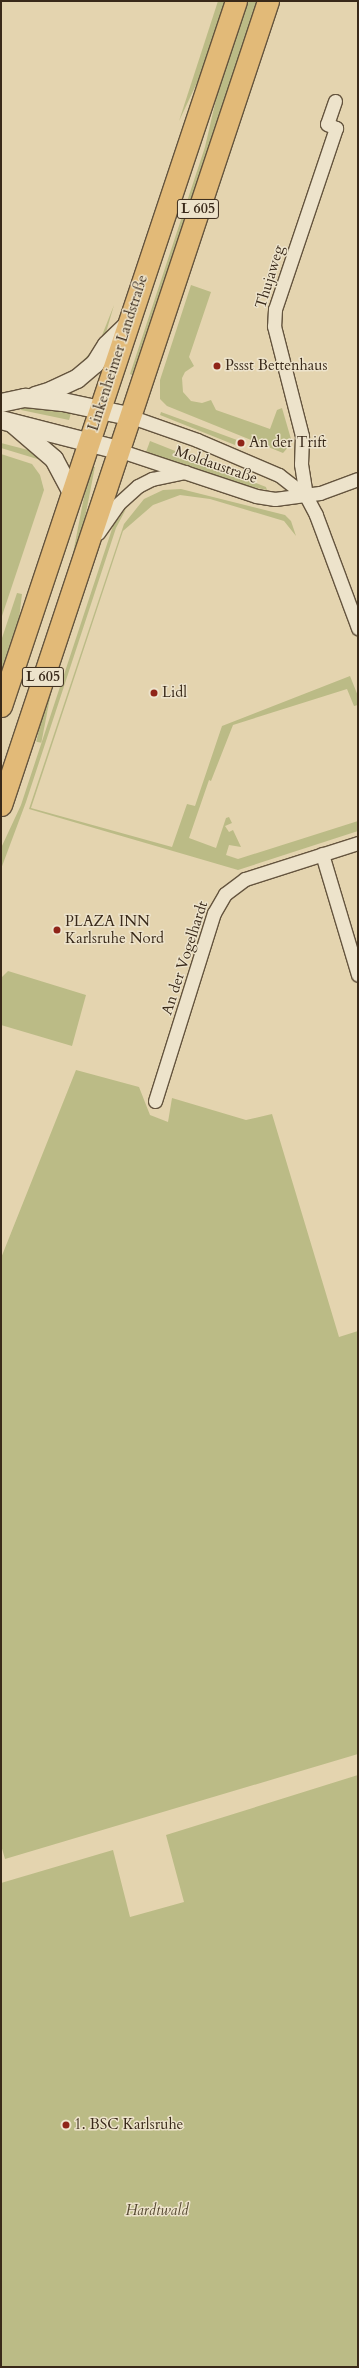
<!DOCTYPE html>
<meta charset="utf-8">
<style>
body{margin:0}
#map{position:relative;width:359px;height:2368px;overflow:hidden;background:#e4d4af;font-family:Cardo,serif}
div>[style]{position:absolute}
.green>*{inset:0;background:#bbbb86;transform-origin:0 0}
.roads{filter:drop-shadow(1px 0 #64543e) drop-shadow(-1px 0 #64543e) drop-shadow(0 1px #64543e) drop-shadow(0 -1px #64543e)}
.street>*{height:13px;margin:-6.5px;padding:0 6.5px;transform-origin:6.5px;border-radius:6.5px;background:#ede3cb}
.secondary>*{height:18px;margin:-9px;padding:0 9px;transform-origin:9px;border-radius:9px;background:#ede3cb}
.primary>*{height:21px;margin:-10.5px;padding:0 10.5px;transform-origin:10.5px;border-radius:10.5px;background:#e2ba78}
.dots>*{width:11px;height:11px;translate:-50% -50%;box-sizing:border-box;border:2px solid #ede3cb;border-radius:50%}
span{translate:-50% -50%;white-space:nowrap;text-align:center;line-height:1.15;-webkit-text-stroke:3px #ede3cb;paint-order:stroke}
.shield-label span{padding:1px 3px;background:#ede3cb;border:1px solid;border-radius:3px;-webkit-text-stroke-width:0}
.shield-label{font-size:14px;color:#392919;font-weight:700}
.street-label{font-size:15px;color:#392919}
.poi-label{font-size:15px;color:#392919}
.left{translate:0 -50%;text-align:left}
.park-label{font-size:15px;color:#53462f;font-style:italic}
.frame{position:absolute;inset:0;border:2px solid #392919;pointer-events:none}
</style>
<div id="map">
<div class="green">
<i style="clip-path:polygon(218px 1px,226px 1px,203px 70px,179px 121px)"></i>
<i style="clip-path:polygon(245px 1px,257px 1px,132px 375px,130px 374px,205px 147px,220px 82px)"></i>
<i style="clip-path:polygon(191px 285px,211px 292px,189px 357px,194px 366px,185px 372px,182px 378px,183px 392px,191px 401px,202px 403px,211px 400px,216px 410px,270px 429px,277px 410px,282px 408px,291px 439px,290px 445px,283px 453px,167px 406px,160px 399px,160px 380px)"></i>
<i style="clip-path:polygon(114px 305px,105px 336px,95px 353px,78px 366px,99px 343px)"></i>
<i style="clip-path:polygon(21px 407px,31px 407px,72px 410px,69px 420px,21px 410px)"></i>
<i style="clip-path:polygon(161px 412px,237px 440px,235px 445px,160px 415px)"></i>
<i style="clip-path:polygon(150px 441px,266px 487px,267px 490px,243px 485px,146px 452px)"></i>
<i style="clip-path:polygon(1px 443px,28px 450px,44px 461px,1px 448px)"></i>
<i style="clip-path:polygon(1px 454px,32px 464px,40px 475px,44px 490px,1px 619px)"></i>
<i style="left:90px;top:466px;width:5px;height:281px;rotate:11deg"></i>
<i style="clip-path:polygon(181px 489px,285px 515px,291px 521px,296px 536px,284px 521px,210px 499px,180px 495px,153px 505px,123px 531px,31px 808px,172px 847px,187px 804px,195px 806px,222px 726px,350px 676px,358px 696px,358px 705px,354px 706px,347px 689px,233px 725px,211px 781px,209px 780px,189px 838px,216px 848px,226px 818px,229px 817px,232px 823px,225px 826px,229px 832px,233px 830px,241px 847px,229px 845px,226px 855px,238px 859px,358px 821px,358px 831px,238px 870px,29px 809px,124px 524px,144px 499px,163px 490px)"></i>
<i style="clip-path:polygon(127px 507px,116px 528px,26px 802px,1px 869px,1px 848px,21px 805px,113px 526px)"></i>
<i style="clip-path:polygon(17px 593px,22px 594px,19px 619px,1px 674px,1px 641px)"></i>
<i style="clip-path:polygon(8px 971px,86px 995px,72px 1046px,1px 1025px,1px 978px)"></i>
<i style="clip-path:polygon(76px 1070px,139px 1087px,150px 1115px,168px 1122px,172px 1098px,246px 1120px,272px 1114px,339px 1337px,358px 1331px,358px 1754px,5px 1859px,1px 1845px,1px 1258px)"></i>
<i style="clip-path:polygon(358px 1775px,358px 2367px,1px 2367px,1px 1883px,113px 1850px,130px 1917px,184px 1902px,166px 1835px)"></i>
</div>
<div class="roads">
<div class="street">
<i style="left:335px;top:101px;width:24px;rotate:109deg"></i>
<i style="left:327px;top:124px;width:10px;rotate:24deg"></i>
<i style="left:336px;top:128px;width:191px;rotate:108.6deg"></i>
<i style="left:275px;top:309px;width:17px;rotate:93deg"></i>
<i style="left:274px;top:326px;width:114px;rotate:75.7deg"></i>
<i style="left:302px;top:436px;width:28px;rotate:92deg"></i>
<i style="left:301px;top:464px;width:32px;rotate:81deg"></i>
<i style="left:306px;top:496px;width:21px;rotate:62deg"></i>
<i style="left:316px;top:515px;width:121px;rotate:69.6deg"></i>
<i style="left:129px;top:416px;width:72px;rotate:19.4deg"></i>
<i style="left:197px;top:440px;width:89px;rotate:23.1deg"></i>
<i style="left:279px;top:475px;width:34px;rotate:38deg"></i>
<i style="left:118px;top:450px;width:145px;rotate:18.4deg"></i>
<i style="left:256px;top:496px;width:19px;rotate:9deg"></i>
<i style="left:275px;top:499px;width:45px;rotate:-7.6deg"></i>
<i style="left:320px;top:493px;width:40px;rotate:-20.2deg"></i>
<i style="left:98px;top:533px;width:35px;rotate:-55deg"></i>
<i style="left:118px;top:504px;width:27px;rotate:-42deg"></i>
<i style="left:138px;top:486px;width:16px;rotate:-27deg"></i>
<i style="left:152px;top:479px;width:34px;rotate:-12deg"></i>
<i style="left:322px;top:854px;width:126px;rotate:73.4deg"></i>
<i style="left:155px;top:1101px;width:197px;rotate:-72.6deg"></i>
<i style="left:214px;top:913px;width:22px;rotate:-60deg"></i>
<i style="left:225px;top:894px;width:25px;rotate:-37deg"></i>
<i style="left:245px;top:879px;width:119px;rotate:-17.7deg"></i>
</div>
<div class="secondary">
<i style="left:35px;top:396px;width:17px;rotate:-17deg"></i>
<i style="left:51px;top:391px;width:29px;rotate:-25deg"></i>
<i style="left:77px;top:379px;width:23px;rotate:-40deg"></i>
<i style="left:95px;top:364px;width:22px;rotate:-58deg"></i>
<i style="left:107px;top:345px;width:28px;rotate:-44deg"></i>
<i style="left:1px;top:403px;width:25px;rotate:-12deg"></i>
<i style="left:25px;top:398px;width:38px;rotate:6deg"></i>
<i style="left:63px;top:402px;width:67px;rotate:12deg"></i>
<i style="left:1px;top:420px;width:121px;rotate:14.4deg"></i>
<i style="left:13px;top:424px;width:54px;rotate:40.5deg"></i>
<i style="left:54px;top:459px;width:38px;rotate:62deg"></i>
</div>
<div class="primary">
<i style="left:1px;top:706px;width:743px;rotate:-71.57deg"></i>
<i style="left:1px;top:805px;width:847px;rotate:-71.63deg"></i>
</div>
</div>
<div class="dots">
<i style="left:217px;top:366px;background:#8f2418"></i>
<i style="left:241px;top:443px;background:#8f2418"></i>
<i style="left:154px;top:693px;background:#8f2418"></i>
<i style="left:57px;top:930px;background:#8f2418"></i>
<i style="left:66px;top:2125px;background:#8f2418"></i>
</div>
<div class="shield-label">
<span style="left:198px;top:209px">L 605</span>
<span style="left:43px;top:677px">L 605</span>
</div>
<div class="street-label">
<span style="left:270px;top:277px;rotate:-73deg">Thujaweg</span>
<span style="left:118px;top:353px;rotate:-72deg">Linkenheimer Landstraße</span>
<span style="left:216px;top:465px;rotate:19deg">Moldaustraße</span>
<span style="left:185px;top:958px;rotate:-72deg">An der Vogelhardt</span>
</div>
<div class="poi-label">
<span class="left" style="left:225px;top:366px">Pssst Bettenhaus</span>
<span class="left" style="left:249px;top:443px">An der Trift</span>
<span class="left" style="left:162px;top:693px">Lidl</span>
<span class="left" style="left:65px;top:930px">PLAZA INN<br>Karlsruhe Nord</span>
<span class="left" style="left:74px;top:2125px">1. BSC Karlsruhe</span>
</div>
<div class="park-label">
<span style="left:157px;top:2211px">Hardtwald</span>
</div>
<div class="frame"></div>
</div>
